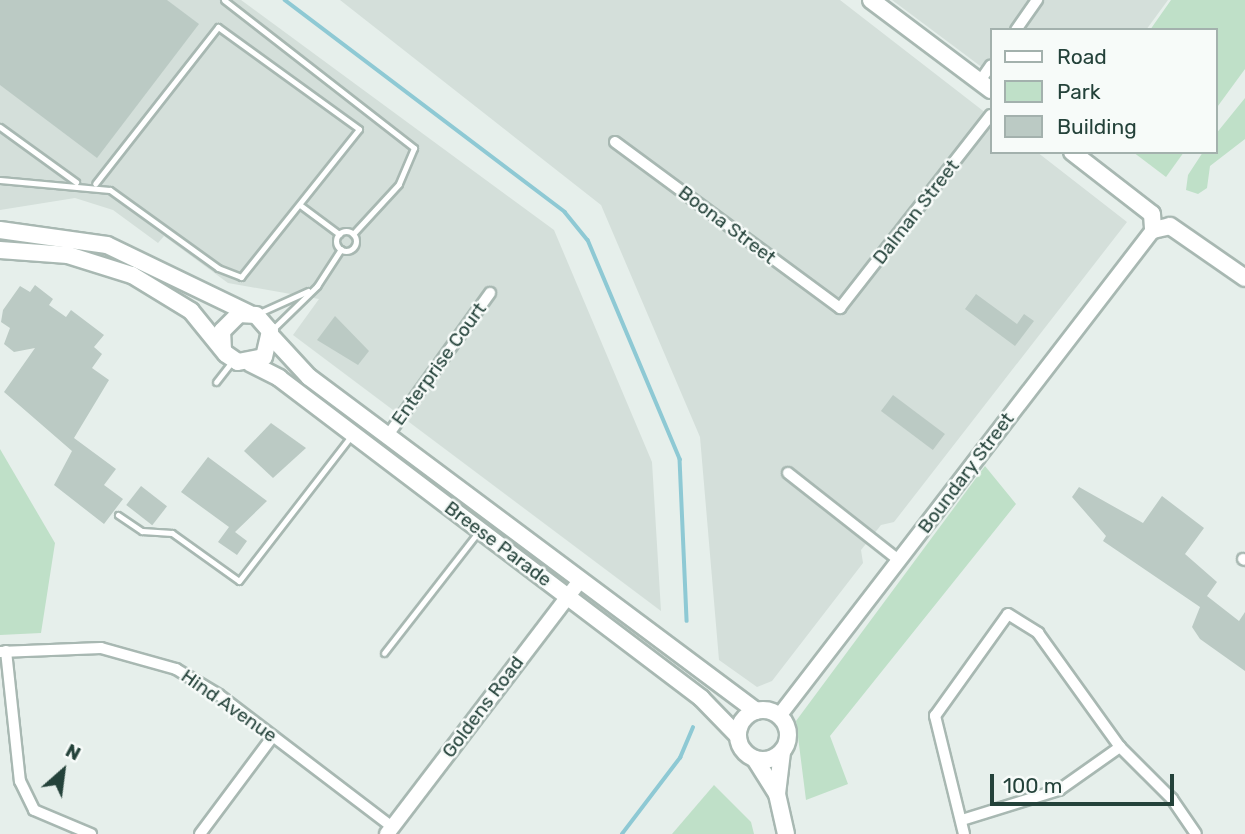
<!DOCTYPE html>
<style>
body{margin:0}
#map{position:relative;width:1245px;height:834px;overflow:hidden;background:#e6efeb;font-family:Rubik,sans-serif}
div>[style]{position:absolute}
.built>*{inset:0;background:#d4dfda}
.green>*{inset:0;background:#bfe0c8}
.stream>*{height:3.5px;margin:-1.75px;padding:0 1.75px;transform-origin:1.75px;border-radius:1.75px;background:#8ec9d4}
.building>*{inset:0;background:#bbcac4;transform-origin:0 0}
.roads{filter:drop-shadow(2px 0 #a8b8b2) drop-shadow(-2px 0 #a8b8b2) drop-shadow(0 2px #a8b8b2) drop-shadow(0 -2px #a8b8b2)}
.service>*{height:5px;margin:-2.5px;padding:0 2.5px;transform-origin:2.5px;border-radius:2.5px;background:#fff}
.service>.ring{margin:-2.5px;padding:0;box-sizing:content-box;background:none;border:5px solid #fff;border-radius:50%}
.minor>*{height:10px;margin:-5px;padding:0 5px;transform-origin:5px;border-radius:5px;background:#fff}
.tertiary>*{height:14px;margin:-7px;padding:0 7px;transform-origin:7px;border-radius:7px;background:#fff}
.secondary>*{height:16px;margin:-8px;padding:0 8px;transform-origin:8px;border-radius:8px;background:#fff}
.secondary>.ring{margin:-8px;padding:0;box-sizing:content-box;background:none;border:16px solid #fff;border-radius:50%}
span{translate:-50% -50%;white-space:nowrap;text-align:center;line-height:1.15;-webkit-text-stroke:5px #f7fbf9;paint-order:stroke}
.street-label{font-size:19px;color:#24423a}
.legend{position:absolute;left:990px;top:28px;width:228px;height:126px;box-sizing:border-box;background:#f7fbf9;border:2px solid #a3b1ad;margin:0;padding:9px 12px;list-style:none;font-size:21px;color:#24423a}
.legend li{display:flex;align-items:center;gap:14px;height:35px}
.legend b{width:35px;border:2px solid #a3b1ad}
.north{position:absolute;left:28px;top:736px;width:70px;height:70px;-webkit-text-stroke:5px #f7fbf9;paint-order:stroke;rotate:28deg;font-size:19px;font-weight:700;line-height:28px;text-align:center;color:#24423a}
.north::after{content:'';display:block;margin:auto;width:24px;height:32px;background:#24423a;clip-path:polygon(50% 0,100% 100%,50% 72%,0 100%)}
.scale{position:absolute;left:990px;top:774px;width:184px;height:32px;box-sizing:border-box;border:4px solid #24423a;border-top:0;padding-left:9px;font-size:21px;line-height:24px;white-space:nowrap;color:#24423a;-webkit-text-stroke:5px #f7fbf9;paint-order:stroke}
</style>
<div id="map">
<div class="built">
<i style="clip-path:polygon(0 0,241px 0,554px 230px,652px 462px,661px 611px,293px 335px,319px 299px,228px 283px,164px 236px,158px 243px,113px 210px,75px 198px,0 210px)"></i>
<i style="clip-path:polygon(340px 0,840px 0,991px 117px,991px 152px,1037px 152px,1127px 222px,894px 522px,881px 525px,861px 550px,863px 563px,772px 681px,757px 687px,719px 660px,700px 437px,601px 205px)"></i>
<i style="clip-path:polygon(892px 0,1168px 0,1146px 30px,991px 30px,991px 74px)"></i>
</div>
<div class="green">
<i style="clip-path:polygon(1171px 0,1245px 0,1245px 69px,1215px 110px,1215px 30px,1150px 30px)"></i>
<i style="clip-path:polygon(1245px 98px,1245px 139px,1210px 166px,1207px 188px,1198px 194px,1186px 190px,1188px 175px,1203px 152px,1215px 152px,1215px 135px)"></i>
<i style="clip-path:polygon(1133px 152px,1184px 152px,1166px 177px)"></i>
<i style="clip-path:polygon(0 449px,55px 543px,41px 633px,0 635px)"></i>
<i style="clip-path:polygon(985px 466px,1016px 504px,830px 736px,848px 784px,806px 800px,796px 721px)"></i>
<i style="clip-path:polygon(714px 785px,751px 822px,754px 834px,672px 834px)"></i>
</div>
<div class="stream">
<i style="left:285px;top:0;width:351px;rotate:37.1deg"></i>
<i style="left:565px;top:212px;width:36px;rotate:51deg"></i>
<i style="left:588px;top:240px;width:238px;rotate:67.2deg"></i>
<i style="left:680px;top:459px;width:162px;rotate:87.5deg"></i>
<i style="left:622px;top:834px;width:96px;rotate:-52.7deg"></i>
<i style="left:680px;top:758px;width:33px;rotate:-67deg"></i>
</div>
<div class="building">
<i style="clip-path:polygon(0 0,167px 0,199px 24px,97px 158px,0 85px)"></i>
<i style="clip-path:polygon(35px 285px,53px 299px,49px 305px,66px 317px,71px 310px,104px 335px,94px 347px,102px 354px,92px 368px,109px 380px,74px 438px,116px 469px,104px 485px,123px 499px,104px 524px,54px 485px,72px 451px,4px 392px,35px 348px,14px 352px,4px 344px,10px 328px,1px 322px,3px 310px,20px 286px,30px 292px)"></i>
<i style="clip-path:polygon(976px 294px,1017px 324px,1024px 314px,1034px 321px,1015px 346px,965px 309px)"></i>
<i style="clip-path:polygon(335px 316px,369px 351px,358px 365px,317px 340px)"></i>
<i style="left:893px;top:395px;width:65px;height:20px;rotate:37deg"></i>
<i style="clip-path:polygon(271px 423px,306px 448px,273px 478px,244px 451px)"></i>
<i style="clip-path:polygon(208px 457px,267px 501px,235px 532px,247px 541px,237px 555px,218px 542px,229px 527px,181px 492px)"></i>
<i style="left:141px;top:486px;width:33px;height:24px;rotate:38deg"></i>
<i style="clip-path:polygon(1079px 487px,1143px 523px,1162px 496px,1204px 528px,1185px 554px,1217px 582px,1207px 596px,1239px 621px,1245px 612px,1245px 671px,1200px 639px,1192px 627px,1200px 607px,1103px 541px,1106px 536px,1072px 497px)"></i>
</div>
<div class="roads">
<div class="service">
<i style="left:224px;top:0;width:241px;rotate:37.9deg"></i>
<i style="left:414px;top:148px;width:39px;rotate:113deg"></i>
<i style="left:399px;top:184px;width:68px;rotate:132.6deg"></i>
<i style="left:0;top:127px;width:94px;rotate:35.9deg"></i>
<i style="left:0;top:180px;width:110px;rotate:5.2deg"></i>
<i style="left:110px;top:190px;width:133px;rotate:35.8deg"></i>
<i style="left:218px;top:268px;width:25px;rotate:21deg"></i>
<i style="left:241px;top:277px;width:189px;rotate:-51.4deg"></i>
<i style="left:359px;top:129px;width:174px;rotate:-144.1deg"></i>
<i style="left:218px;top:27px;width:199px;rotate:128.1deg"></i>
<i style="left:300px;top:205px;width:49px;rotate:36.6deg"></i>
<i class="ring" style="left:336px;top:231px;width:15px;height:15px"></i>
<i style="left:257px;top:314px;width:56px;rotate:-24.3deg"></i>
<i style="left:273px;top:329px;width:62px;rotate:-44.3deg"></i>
<i style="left:317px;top:286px;width:44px;rotate:-57deg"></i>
<i style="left:216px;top:382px;width:28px;rotate:-52deg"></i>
<i style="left:118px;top:515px;width:29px;rotate:34deg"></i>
<i style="left:142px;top:531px;width:30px;rotate:4deg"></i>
<i style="left:172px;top:533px;width:82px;rotate:35.6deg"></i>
<i style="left:239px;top:581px;width:183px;rotate:-52.3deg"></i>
<i style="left:384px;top:653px;width:155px;rotate:-52.1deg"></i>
</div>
<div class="minor">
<i style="left:1016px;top:30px;width:37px;rotate:-55deg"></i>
<i style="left:980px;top:81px;width:19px;rotate:-55deg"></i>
<i style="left:615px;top:142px;width:280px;rotate:36.4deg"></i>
<i style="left:840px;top:308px;width:245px;rotate:-52deg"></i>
<i style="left:388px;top:435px;width:175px;rotate:-54.3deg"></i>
<i style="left:788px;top:473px;width:142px;rotate:38.2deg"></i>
<i style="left:1243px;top:559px;width:2px;rotate:27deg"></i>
<i style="left:6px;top:651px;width:131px;rotate:83.9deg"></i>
<i style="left:20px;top:781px;width:32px;rotate:64deg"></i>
<i style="left:34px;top:810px;width:62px;rotate:22.8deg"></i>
<i style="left:0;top:652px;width:101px;rotate:-2.3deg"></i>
<i style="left:101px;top:648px;width:78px;rotate:15.6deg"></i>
<i style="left:176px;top:669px;width:50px;rotate:31.2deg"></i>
<i style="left:219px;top:695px;width:218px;rotate:37.3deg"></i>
<i style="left:962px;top:820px;width:102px;rotate:-17.2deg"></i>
<i style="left:1059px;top:790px;width:75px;rotate:-35.2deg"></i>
<i style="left:1120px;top:747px;width:74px;rotate:45deg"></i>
<i style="left:1172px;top:799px;width:42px;rotate:55.6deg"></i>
<i style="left:200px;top:834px;width:122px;rotate:-53.3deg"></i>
<i style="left:964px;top:834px;width:122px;rotate:-103.8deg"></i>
<i style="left:935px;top:716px;width:125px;rotate:-54.4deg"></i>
<i style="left:1008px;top:614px;width:36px;rotate:32deg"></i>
<i style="left:1038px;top:633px;width:140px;rotate:54.3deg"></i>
</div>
<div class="tertiary">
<i style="left:779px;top:716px;width:613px;rotate:-52.42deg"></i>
<i style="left:387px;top:834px;width:318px;rotate:-52.7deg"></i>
</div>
<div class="secondary">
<i style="left:871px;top:0;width:150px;rotate:36.9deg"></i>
<i style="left:1072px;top:152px;width:101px;rotate:37.8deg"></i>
<i style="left:1152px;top:214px;width:16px;rotate:86deg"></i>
<i style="left:1153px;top:230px;width:17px;rotate:-13deg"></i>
<i style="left:1170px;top:226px;width:91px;rotate:34.7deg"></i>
<i style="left:0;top:230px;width:108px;rotate:8deg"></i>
<i style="left:107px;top:245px;width:157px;rotate:25.7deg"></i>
<i style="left:0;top:250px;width:68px;rotate:4.2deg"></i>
<i style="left:68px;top:255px;width:67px;rotate:17.4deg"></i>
<i style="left:132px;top:275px;width:69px;rotate:31.4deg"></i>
<i style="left:191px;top:311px;width:55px;rotate:50.9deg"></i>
<i style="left:226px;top:354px;width:14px;rotate:34deg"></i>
<i style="left:238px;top:362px;width:26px;rotate:-11deg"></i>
<i style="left:264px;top:357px;width:27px;rotate:-77deg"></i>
<i style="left:270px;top:331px;width:21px;rotate:-131deg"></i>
<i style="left:256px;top:315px;width:17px;rotate:-177deg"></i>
<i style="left:239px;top:314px;width:24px;rotate:135deg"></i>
<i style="left:222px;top:331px;width:17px;rotate:87deg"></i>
<i style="left:271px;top:336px;width:56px;rotate:47.2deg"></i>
<i style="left:309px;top:377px;width:558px;rotate:36.77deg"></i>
<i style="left:250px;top:363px;width:33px;rotate:27deg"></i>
<i style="left:279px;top:378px;width:530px;rotate:37.17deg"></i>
<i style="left:701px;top:698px;width:53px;rotate:45.8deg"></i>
<i class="ring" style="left:738px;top:710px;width:34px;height:34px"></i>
<i style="left:755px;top:759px;width:41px;rotate:57.8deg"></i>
<i style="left:777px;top:794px;width:41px;rotate:77.3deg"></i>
<i style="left:777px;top:794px;width:42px;rotate:-83.2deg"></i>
</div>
</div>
<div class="street-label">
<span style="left:916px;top:212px;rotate:-52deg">Dalman Street</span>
<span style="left:727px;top:225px;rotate:37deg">Boona Street</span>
<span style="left:439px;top:364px;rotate:-54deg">Enterprise Court</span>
<span style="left:966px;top:473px;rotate:-53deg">Boundary Street</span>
<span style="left:498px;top:544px;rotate:37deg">Breese Parade</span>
<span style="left:229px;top:706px;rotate:35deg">Hind Avenue</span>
<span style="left:483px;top:707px;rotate:-53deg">Goldens Road</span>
</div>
<ul class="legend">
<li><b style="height:9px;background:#fff"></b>Road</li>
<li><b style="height:19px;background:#bfe0c8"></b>Park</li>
<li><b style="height:19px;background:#bbcac4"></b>Building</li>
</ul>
<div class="north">N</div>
<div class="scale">100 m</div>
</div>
